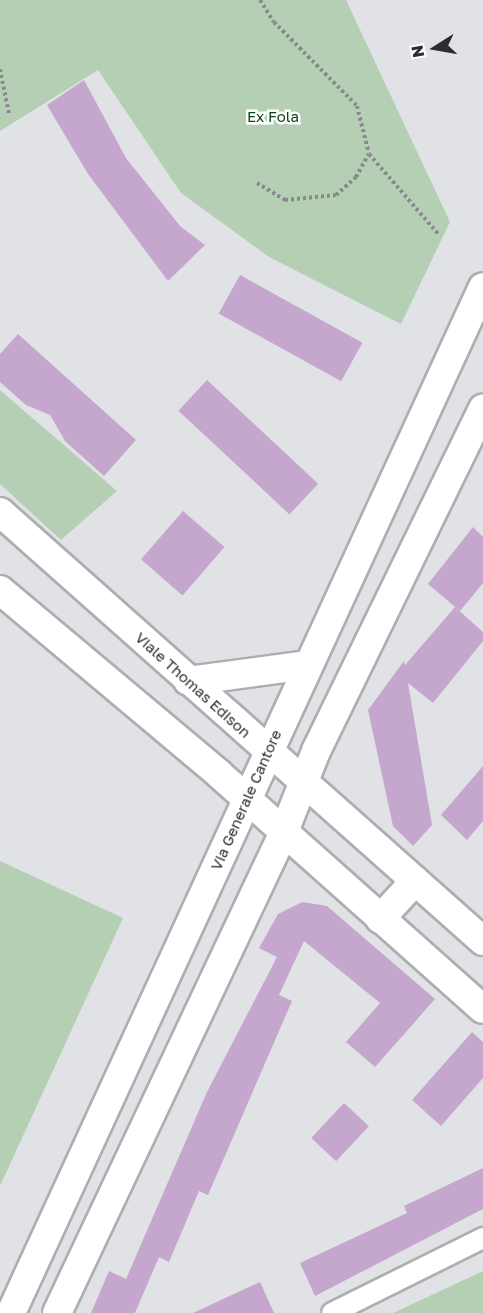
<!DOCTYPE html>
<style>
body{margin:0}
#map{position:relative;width:483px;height:1313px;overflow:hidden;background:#e0e2e5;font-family:"Golos Text",sans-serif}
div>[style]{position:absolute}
.green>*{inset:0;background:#b5cfb5}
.building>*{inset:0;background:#c5a7ce;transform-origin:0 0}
.path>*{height:4px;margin-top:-2px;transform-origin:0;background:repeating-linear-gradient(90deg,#898a8d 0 3px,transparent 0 6px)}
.roads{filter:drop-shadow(2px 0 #acaeb1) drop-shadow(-2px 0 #acaeb1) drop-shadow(0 2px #acaeb1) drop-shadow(0 -2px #acaeb1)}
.street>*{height:20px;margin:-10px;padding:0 10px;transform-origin:10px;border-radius:10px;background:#fff}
.secondary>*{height:28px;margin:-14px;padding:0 14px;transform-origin:14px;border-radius:14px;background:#fff}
span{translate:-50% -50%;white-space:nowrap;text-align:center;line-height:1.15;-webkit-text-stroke:5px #fff;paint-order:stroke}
.park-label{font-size:15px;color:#0e4314}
.street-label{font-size:15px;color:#2d2d2f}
.north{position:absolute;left:405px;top:18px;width:60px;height:60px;-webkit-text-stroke:4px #fff;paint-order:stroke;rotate:259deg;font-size:16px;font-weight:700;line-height:24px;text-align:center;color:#2d2d2f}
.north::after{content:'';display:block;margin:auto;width:21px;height:27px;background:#2d2d2f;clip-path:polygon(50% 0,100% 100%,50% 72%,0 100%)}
</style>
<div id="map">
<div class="green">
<i style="clip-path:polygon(0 0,346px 0,450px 222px,401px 324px,269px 257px,181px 193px,98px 70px,0 131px)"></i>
<i style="clip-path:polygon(0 390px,117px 491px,61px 540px,0 484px)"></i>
<i style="clip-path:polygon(0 861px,123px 918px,0 1186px)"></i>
<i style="clip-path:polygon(483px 1271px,483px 1313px,393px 1313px)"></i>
</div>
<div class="building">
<i style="clip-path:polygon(84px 80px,126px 158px,180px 226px,205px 245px,168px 281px,88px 174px,47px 105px)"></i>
<i style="left:240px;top:275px;width:140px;height:44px;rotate:29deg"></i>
<i style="clip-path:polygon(18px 334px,136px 440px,104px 476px,65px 441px,50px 415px,26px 405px,0 382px,0 354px)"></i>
<i style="left:207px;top:380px;width:152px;height:42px;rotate:43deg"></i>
<i style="left:183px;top:511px;width:55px;height:64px;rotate:41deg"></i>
<i style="clip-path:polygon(473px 527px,483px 537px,483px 583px,460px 611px,428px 584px)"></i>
<i style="clip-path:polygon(455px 607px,483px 632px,483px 641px,433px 703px,408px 683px,432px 825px,413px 846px,393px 826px,368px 710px,404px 661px,405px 665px)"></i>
<i style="clip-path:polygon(483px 766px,483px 821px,467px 840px,441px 815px)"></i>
<i style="clip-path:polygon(302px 902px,327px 906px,435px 999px,375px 1067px,346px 1042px,380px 1003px,304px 941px,279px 995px,292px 1001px,208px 1195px,199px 1191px,169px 1262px,159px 1257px,135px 1313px,91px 1313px,109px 1271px,126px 1279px,207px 1092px,277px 957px,259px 948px,278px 914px)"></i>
<i style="clip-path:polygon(472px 1032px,483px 1042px,483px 1078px,441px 1126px,412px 1100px)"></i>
<i style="left:344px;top:1103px;width:34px;height:48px;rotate:43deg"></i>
<i style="clip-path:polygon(483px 1168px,483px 1209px,315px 1296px,300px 1263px,407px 1213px,404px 1206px)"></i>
<i style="clip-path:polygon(260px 1282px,274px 1313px,193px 1313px)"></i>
</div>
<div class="path">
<i style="left:260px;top:0;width:26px;rotate:58deg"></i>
<i style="left:274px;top:22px;width:118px;rotate:45.3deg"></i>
<i style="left:357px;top:106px;width:49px;rotate:76deg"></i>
<i style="left:369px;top:154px;width:108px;rotate:49.1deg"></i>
<i style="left:0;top:69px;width:46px;rotate:78.7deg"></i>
<i style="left:257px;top:183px;width:33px;rotate:31deg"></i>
<i style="left:285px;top:200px;width:51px;rotate:-5.6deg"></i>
<i style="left:336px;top:195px;width:27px;rotate:-42deg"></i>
<i style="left:356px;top:177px;width:26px;rotate:-61deg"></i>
</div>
<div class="roads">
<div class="street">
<i style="left:332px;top:1313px;width:169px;rotate:-26.4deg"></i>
</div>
<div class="secondary">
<i style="left:0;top:512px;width:646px;rotate:41.61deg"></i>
<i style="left:0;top:590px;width:286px;rotate:40deg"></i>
<i style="left:219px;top:774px;width:353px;rotate:41.7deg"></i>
<i style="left:188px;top:681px;width:121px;rotate:-7.6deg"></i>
<i style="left:380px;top:919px;width:52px;rotate:-47.4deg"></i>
<i style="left:11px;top:1313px;width:1129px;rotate:-65.3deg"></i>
<i style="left:57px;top:1313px;width:530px;rotate:-64.74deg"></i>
<i style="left:283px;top:834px;width:89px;rotate:-68.3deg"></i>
<i style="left:316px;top:751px;width:381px;rotate:-64deg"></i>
</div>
</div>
<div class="park-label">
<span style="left:273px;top:117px">Ex Fola</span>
</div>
<div class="street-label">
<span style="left:193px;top:685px;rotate:42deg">Viale Thomas Edison</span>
<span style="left:246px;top:800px;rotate:-66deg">Via Generale Cantore</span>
</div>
<div class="north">N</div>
</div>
